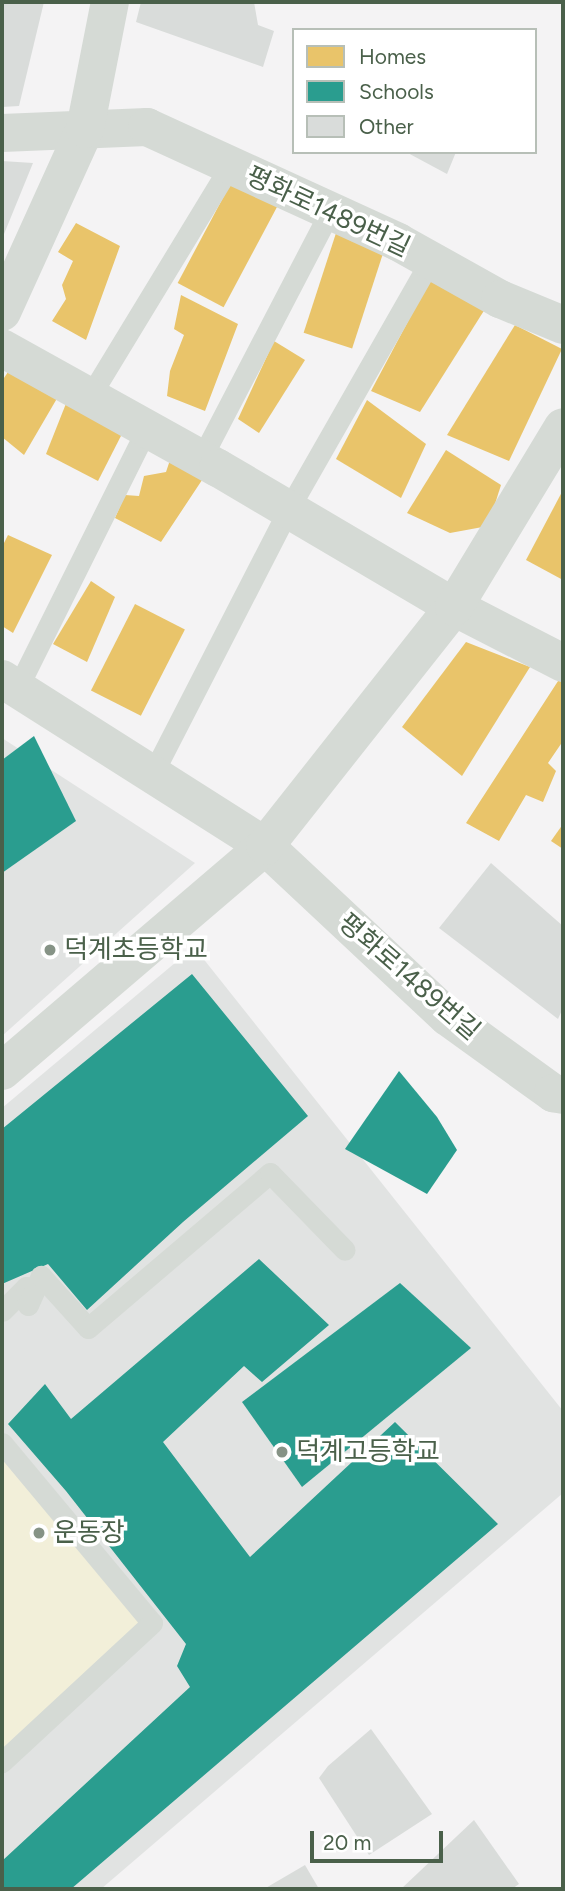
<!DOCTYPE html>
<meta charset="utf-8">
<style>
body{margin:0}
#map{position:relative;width:565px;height:1891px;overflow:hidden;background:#f4f3f4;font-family:Figtree,"Noto Sans KR",sans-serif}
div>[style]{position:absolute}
.education>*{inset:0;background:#e1e3e2}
.green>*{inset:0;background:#f2efd9}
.homes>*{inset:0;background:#e9c46a;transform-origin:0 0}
.schools>*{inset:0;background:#2a9d8f}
.building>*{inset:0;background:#d9dcda}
.service>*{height:21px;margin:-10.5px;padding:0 10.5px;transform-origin:10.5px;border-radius:10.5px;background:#d5dad5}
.minor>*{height:38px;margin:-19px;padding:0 19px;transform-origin:19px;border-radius:19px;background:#d5dad5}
.dots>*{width:19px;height:19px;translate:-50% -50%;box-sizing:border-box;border:4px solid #fff;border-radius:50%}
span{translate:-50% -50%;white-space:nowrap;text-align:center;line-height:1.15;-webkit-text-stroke:7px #fff;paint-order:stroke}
.street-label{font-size:26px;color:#4a604a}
.poi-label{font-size:26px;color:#4a604a}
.left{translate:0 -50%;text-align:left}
.frame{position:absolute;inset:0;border:4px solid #4a604a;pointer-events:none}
.legend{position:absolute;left:292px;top:28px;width:245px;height:126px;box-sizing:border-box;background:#fff;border:2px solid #b7bfb7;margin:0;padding:9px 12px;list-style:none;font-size:21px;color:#4a604a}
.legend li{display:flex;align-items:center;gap:14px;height:35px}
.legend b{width:35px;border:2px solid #b7bfb7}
.scale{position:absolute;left:310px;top:1831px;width:133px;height:32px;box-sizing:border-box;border:4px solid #4a604a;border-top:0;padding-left:9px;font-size:21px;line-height:24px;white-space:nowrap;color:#4a604a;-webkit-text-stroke:5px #fff;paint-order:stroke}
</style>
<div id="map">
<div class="education">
<i style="clip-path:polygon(2px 738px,195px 863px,2px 1036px)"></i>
<i style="clip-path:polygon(194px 947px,563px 1411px,563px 1493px,101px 1889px,2px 1889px,2px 1108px)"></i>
</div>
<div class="green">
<i style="clip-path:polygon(2px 1443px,152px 1623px,2px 1762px)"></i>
</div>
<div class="homes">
<i style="left:234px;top:177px;width:52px;height:120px;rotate:28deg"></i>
<i style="clip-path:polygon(76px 223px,120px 246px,86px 340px,52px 321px,66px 299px,62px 285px,73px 261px,58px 252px)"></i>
<i style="left:337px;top:230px;width:51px;height:108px;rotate:18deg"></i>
<i style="clip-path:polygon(432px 276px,485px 309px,420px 412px,371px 391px)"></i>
<i style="clip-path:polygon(181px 295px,238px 324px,205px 411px,167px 396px,170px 371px,184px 335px,174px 329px)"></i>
<i style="clip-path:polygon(515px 325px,562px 349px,509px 461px,447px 435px)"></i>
<i style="clip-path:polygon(274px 341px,305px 360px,259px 433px,238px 419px)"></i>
<i style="clip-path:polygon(10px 369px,59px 395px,24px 455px,2px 437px,2px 381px)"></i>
<i style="clip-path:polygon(69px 396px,125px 428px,98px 481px,46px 454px)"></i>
<i style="clip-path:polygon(367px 400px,426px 444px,401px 498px,336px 459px)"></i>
<i style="clip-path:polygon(446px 450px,501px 485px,488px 526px,450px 533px,407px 513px)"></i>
<i style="clip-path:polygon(172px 454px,208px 471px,161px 542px,115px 518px,125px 495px,139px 496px,144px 476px,166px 472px)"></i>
<i style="clip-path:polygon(563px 490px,563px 580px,526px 560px)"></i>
<i style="clip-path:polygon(8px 535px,52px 555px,13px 633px,2px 626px,2px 547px)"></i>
<i style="clip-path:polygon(91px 581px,115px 597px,87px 662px,53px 644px)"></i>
<i style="left:135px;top:604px;width:56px;height:97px;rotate:27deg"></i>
<i style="clip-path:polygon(466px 642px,530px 667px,462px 776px,402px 727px)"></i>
<i style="clip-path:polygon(560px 678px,563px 680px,563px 741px,548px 763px,556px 771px,543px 802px,526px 795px,499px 841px,466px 823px)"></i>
<i style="clip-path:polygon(563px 824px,563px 849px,551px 841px)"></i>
</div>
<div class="schools">
<i style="clip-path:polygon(34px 736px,76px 821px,2px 873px,2px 760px)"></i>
<i style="clip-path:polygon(192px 974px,308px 1116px,183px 1222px,87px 1310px,48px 1264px,2px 1284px,2px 1129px)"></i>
<i style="clip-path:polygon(399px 1071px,437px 1117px,457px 1150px,427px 1194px,345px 1149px)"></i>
<i style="clip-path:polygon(259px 1259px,329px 1325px,262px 1382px,244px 1366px,163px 1442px,250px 1557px,395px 1422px,498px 1524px,71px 1889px,2px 1889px,2px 1861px,190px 1687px,177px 1666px,186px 1644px,66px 1491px,8px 1424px,45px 1384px,71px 1419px)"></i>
<i style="clip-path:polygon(400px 1283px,471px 1348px,302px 1487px,242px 1402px)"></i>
</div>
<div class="building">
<i style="clip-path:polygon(2px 2px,44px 2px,19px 106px,2px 107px)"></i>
<i style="clip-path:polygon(141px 2px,254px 2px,258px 25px,274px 31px,263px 67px,136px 22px)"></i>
<i style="clip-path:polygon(406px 152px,456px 152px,447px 174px)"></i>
<i style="clip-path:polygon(2px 161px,33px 163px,2px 239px)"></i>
<i style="clip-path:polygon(491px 863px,563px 926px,563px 1008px,558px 1019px,439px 928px)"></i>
<i style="clip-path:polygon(371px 1729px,432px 1814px,369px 1855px,319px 1778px,328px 1766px)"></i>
<i style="clip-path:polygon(474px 1820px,519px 1884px,512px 1889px,401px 1889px)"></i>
<i style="clip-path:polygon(305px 1865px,319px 1889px,264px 1889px)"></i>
</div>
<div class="service">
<i style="left:90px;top:396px;width:269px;rotate:-58.7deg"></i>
<i style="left:201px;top:459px;width:280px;rotate:-62.5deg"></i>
<i style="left:17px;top:689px;width:292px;rotate:-63.5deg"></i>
<i style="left:153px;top:773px;width:296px;rotate:-62.8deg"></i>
<i style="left:288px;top:510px;width:287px;rotate:-60.3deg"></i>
<i style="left:2px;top:1311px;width:34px;rotate:-45deg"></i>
<i style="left:26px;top:1287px;width:18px;rotate:84deg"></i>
<i style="left:28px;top:1305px;width:32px;rotate:-66deg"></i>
<i style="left:41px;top:1276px;width:70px;rotate:47.9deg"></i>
<i style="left:88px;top:1328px;width:239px;rotate:-40.4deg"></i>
<i style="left:270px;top:1173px;width:107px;rotate:45.8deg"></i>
<i style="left:2px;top:1443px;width:234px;rotate:50.2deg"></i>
<i style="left:152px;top:1623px;width:205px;rotate:137.2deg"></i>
</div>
<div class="minor">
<i style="left:2px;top:133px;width:145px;rotate:-2.4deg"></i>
<i style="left:147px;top:127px;width:276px;rotate:24.6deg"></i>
<i style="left:398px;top:242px;width:117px;rotate:29.2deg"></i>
<i style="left:500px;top:299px;width:68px;rotate:22.4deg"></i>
<i style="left:2px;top:312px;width:201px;rotate:-65.6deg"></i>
<i style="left:85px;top:129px;width:129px;rotate:-78.9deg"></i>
<i style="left:2px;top:348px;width:247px;rotate:29.1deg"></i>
<i style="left:218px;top:468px;width:274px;rotate:30.5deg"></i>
<i style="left:454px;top:607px;width:123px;rotate:27.2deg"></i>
<i style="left:2px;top:679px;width:312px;rotate:32.4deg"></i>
<i style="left:265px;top:846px;width:250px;rotate:43.1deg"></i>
<i style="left:448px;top:1017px;width:130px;rotate:35.9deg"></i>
<i style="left:553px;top:1093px;width:10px;rotate:11deg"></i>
<i style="left:2px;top:1071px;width:346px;rotate:-40.5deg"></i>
<i style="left:265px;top:846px;width:305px;rotate:-51.7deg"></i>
<i style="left:454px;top:607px;width:210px;rotate:-58.8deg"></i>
</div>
<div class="dots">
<i style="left:50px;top:950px;background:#869386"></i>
<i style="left:282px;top:1452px;background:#869386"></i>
<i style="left:39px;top:1533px;background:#869386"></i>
</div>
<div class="street-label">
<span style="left:328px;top:212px;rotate:25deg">평화로1489번길</span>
<span style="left:409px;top:977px;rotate:41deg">평화로1489번길</span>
</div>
<div class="poi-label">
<span class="left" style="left:64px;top:950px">덕계초등학교</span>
<span class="left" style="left:296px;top:1452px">덕계고등학교</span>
<span class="left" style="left:53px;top:1533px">운동장</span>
</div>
<div class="frame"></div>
<ul class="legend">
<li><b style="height:19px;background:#e9c46a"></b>Homes</li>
<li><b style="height:19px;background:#2a9d8f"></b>Schools</li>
<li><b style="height:19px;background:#d9dcda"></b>Other</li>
</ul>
<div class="scale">20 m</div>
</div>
